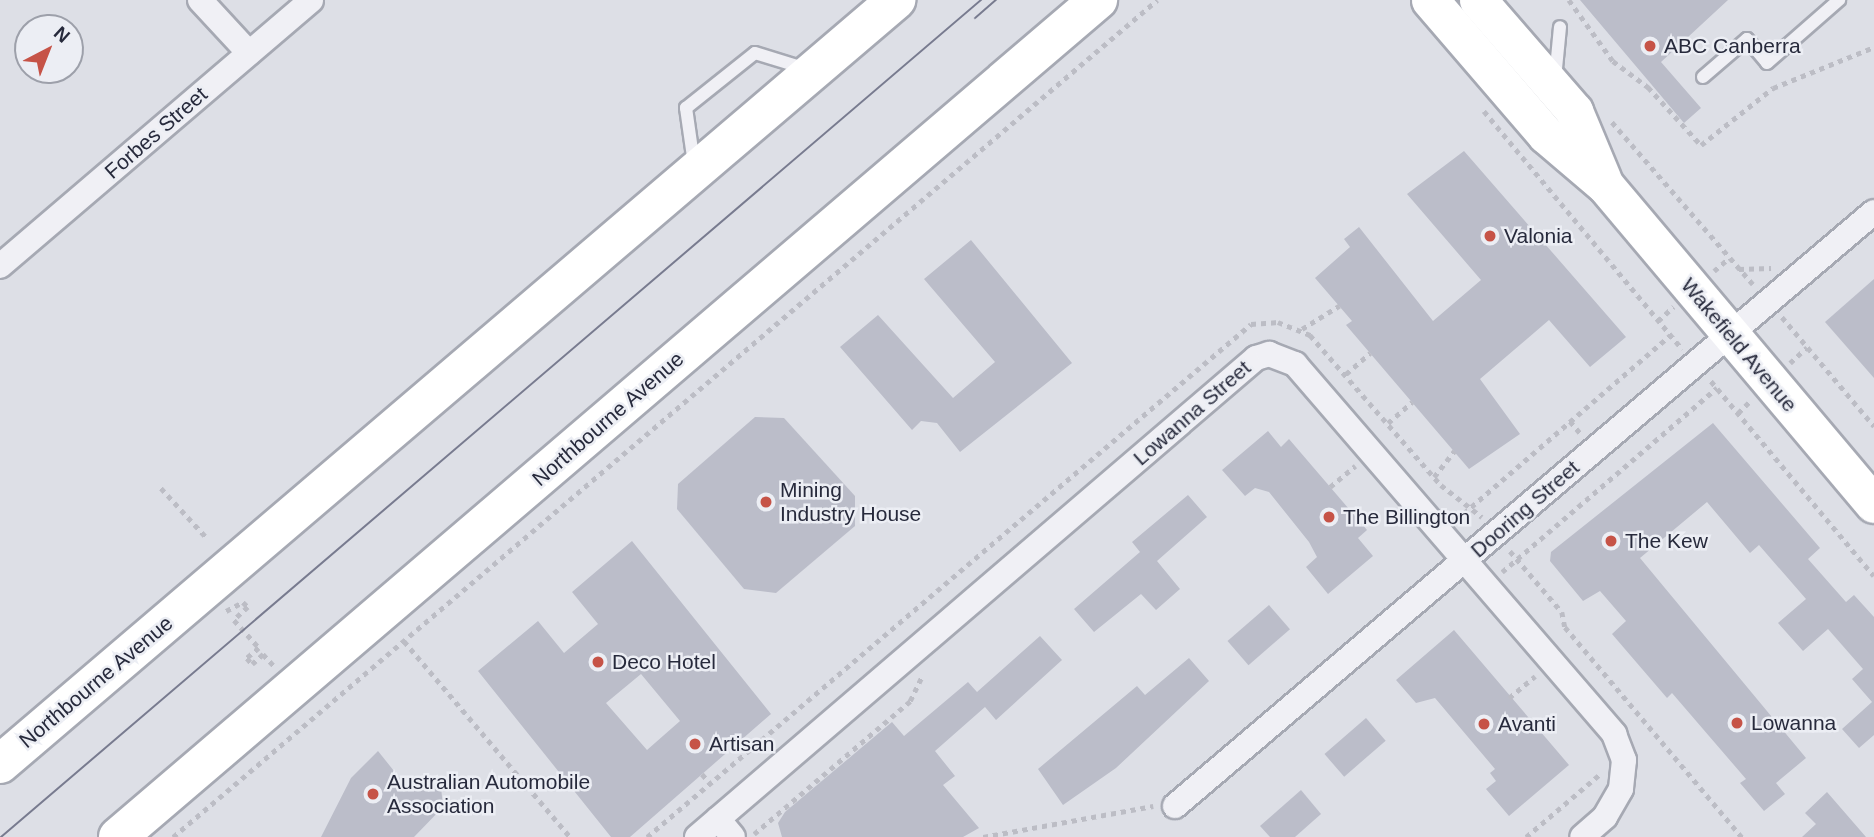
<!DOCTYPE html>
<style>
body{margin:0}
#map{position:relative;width:1874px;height:837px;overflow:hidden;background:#dddfe6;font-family:Helvetica,sans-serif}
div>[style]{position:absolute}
.building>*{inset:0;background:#bbbdc9;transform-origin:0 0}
.path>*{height:4.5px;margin-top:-2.25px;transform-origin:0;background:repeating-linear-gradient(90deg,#bcbdc5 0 5px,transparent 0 10px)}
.roads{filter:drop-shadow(2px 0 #a6a9b3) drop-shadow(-2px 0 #a6a9b3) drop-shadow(0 2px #a6a9b3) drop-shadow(0 -2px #a6a9b3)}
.lane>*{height:12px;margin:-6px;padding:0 6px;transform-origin:6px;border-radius:6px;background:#f0f0f5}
.street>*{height:24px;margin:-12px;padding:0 12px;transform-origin:12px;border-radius:12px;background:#f0f0f5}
.secondary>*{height:37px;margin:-18.5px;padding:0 18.5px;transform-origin:18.5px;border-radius:18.5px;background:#fff}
.highway>*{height:38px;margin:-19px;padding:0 19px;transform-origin:19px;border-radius:19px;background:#fff}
.tram>*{height:2px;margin:-1px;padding:0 1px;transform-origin:1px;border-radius:1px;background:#787b8f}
.dots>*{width:19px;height:19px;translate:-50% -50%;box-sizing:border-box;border:4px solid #eceef4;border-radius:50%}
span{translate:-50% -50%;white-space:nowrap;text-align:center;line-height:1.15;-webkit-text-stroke:5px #eceef4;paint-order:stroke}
.poi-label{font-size:21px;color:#272a3c}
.left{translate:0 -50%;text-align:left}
.street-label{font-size:21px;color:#272a3c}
.north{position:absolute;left:14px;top:14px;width:70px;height:70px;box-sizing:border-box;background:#eceef4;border:2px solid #9da0aa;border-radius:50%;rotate:42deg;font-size:19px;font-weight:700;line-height:28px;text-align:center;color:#272a3c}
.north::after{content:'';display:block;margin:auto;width:24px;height:32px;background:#c65347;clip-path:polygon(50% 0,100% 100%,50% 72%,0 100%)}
</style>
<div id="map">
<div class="building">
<i style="clip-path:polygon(1580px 0,1728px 0,1661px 62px,1701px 108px,1684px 123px)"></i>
<i style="clip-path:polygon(1464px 151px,1626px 337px,1590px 367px,1549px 320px,1480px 379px,1520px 434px,1469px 469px,1346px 325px,1352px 321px,1315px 278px,1350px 247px,1344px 239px,1359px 227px,1433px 321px,1481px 280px,1407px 194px)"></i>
<i style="clip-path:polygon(971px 240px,1072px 363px,960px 452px,937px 423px,921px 421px,912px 430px,840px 347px,878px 315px,953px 398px,995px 362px,924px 279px)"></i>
<i style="clip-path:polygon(1874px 279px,1874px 378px,1825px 322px)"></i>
<i style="clip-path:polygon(755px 417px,784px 418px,855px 496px,855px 526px,776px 593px,744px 589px,677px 509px,678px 484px)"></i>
<i style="clip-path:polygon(1713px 423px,1820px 548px,1808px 559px,1846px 602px,1854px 595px,1874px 617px,1874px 735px,1859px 748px,1842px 729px,1872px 702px,1852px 679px,1863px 669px,1828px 629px,1803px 651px,1778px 623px,1806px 599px,1759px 545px,1750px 553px,1707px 502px,1640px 558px,1806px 758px,1776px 783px,1785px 794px,1764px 811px,1740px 783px,1746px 779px,1672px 693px,1667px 698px,1612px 634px,1626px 621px,1600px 591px,1583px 601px,1550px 561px,1551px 552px)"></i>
<i style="clip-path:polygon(1268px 431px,1281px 447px,1289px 439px,1367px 530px,1358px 538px,1373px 556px,1328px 594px,1306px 567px,1317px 557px,1309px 542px,1269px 492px,1255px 488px,1245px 496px,1222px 470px)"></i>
<i style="clip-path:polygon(1188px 495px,1207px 517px,1157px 561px,1180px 589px,1156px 610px,1141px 594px,1094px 632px,1074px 609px,1140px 552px,1132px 542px)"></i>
<i style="clip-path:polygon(evenodd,632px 541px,771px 714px,630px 837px,611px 837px,478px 671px,538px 621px,564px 653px,598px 624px,572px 592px,632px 541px,641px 674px,680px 721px,647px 750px,606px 703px,641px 674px)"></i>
<i style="left:1269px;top:605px;width:32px;height:55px;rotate:49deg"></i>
<i style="clip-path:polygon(1454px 630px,1569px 765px,1509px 816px,1486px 789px,1496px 781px,1490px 773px,1495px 769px,1435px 698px,1416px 703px,1396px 680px)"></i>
<i style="clip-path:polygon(1040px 636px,1062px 660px,996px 720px,985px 707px,935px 751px,955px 776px,943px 785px,979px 828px,963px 837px,782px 837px,778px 823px,785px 812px,892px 722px,904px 736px,968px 682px,977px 692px)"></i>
<i style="clip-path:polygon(1189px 658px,1209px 681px,1116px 768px,1063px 805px,1038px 769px,1137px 686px,1145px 695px)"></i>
<i style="left:1366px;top:718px;width:30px;height:55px;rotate:49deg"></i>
<i style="clip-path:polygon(378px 751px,410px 791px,430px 784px,441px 787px,443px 807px,414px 837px,321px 837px,351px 778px)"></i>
<i style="clip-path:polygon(1301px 790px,1321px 814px,1295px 837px,1270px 837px,1260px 826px)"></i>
<i style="clip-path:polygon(1827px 792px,1866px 837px,1802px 837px,1816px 824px,1805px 813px)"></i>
</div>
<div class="path">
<i style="left:1569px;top:0;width:75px;rotate:54.2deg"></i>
<i style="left:1613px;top:61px;width:44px;rotate:36.6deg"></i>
<i style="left:1648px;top:87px;width:79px;rotate:47.6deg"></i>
<i style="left:1701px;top:145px;width:92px;rotate:-38.4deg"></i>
<i style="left:1773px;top:88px;width:109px;rotate:-22.1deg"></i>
<i style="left:1484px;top:111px;width:310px;rotate:50.2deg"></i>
<i style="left:1612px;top:122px;width:215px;rotate:49deg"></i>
<i style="left:1739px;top:269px;width:32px;rotate:-2deg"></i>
<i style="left:1714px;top:271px;width:20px;rotate:-41deg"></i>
<i style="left:1782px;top:317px;width:143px;rotate:49.8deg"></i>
<i style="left:1658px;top:321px;width:21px;rotate:-43deg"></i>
<i style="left:1302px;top:329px;width:44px;rotate:-31.9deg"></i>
<i style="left:1790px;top:363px;width:23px;rotate:-43deg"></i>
<i style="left:1346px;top:374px;width:32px;rotate:-41deg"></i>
<i style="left:1711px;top:381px;width:254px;rotate:50.1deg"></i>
<i style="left:1738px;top:413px;width:17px;rotate:-45deg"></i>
<i style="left:1570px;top:421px;width:17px;rotate:50deg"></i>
<i style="left:1388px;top:423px;width:32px;rotate:-41deg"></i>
<i style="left:1434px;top:477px;width:33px;rotate:-52deg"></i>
<i style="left:1330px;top:487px;width:33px;rotate:-40deg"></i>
<i style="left:161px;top:488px;width:68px;rotate:47.4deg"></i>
<i style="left:1456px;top:520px;width:283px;rotate:-40.8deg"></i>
<i style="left:1510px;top:551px;width:80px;rotate:49.6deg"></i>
<i style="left:1562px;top:612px;width:15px;rotate:79deg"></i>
<i style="left:1565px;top:627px;width:275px;rotate:49.9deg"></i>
<i style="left:1502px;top:572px;width:283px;rotate:-40.6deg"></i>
<i style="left:226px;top:611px;width:19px;rotate:-28deg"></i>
<i style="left:243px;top:602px;width:7px;rotate:45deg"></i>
<i style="left:248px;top:607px;width:19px;rotate:137deg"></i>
<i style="left:234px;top:620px;width:38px;rotate:48deg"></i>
<i style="left:259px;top:648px;width:16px;rotate:140deg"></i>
<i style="left:247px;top:658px;width:8px;rotate:50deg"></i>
<i style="left:252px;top:664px;width:15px;rotate:-42deg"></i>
<i style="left:263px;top:654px;width:18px;rotate:47deg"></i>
<i style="left:404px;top:641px;width:257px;rotate:49.7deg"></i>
<i style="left:1509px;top:698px;width:34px;rotate:-40deg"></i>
<i style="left:702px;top:774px;width:12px;rotate:48deg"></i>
<i style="left:754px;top:834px;width:205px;rotate:-40.4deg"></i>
<i style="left:910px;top:701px;width:28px;rotate:-64deg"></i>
<i style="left:173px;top:837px;width:1292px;rotate:-40.38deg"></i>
<i style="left:647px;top:837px;width:792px;rotate:-40.34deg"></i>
<i style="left:1251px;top:324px;width:27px;rotate:-4deg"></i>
<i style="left:1278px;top:322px;width:35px;rotate:22deg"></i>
<i style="left:1310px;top:335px;width:199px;rotate:48.9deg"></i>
<i style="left:1441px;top:485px;width:52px;rotate:38deg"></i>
<i style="left:983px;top:837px;width:173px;rotate:-10.3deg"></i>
<i style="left:1526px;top:837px;width:97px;rotate:-40.4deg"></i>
</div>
<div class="roads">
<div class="lane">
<i style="left:1703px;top:77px;width:58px;rotate:-40.8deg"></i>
<i style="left:1747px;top:39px;width:31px;rotate:50deg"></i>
<i style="left:1767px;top:63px;width:96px;rotate:-41.2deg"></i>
<i style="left:1555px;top:79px;width:52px;rotate:-84.5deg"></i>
<i style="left:694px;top:164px;width:57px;rotate:-98.1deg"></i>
<i style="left:686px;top:108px;width:88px;rotate:-38.6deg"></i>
<i style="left:755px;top:53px;width:54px;rotate:17.1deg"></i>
</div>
<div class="street">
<i style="left:200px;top:0;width:72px;rotate:47.2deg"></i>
<i style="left:0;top:266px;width:409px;rotate:-40.5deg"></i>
<i style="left:1175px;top:806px;width:917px;rotate:-40.36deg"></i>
<i style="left:718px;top:819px;width:23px;rotate:50deg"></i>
<i style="left:697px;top:837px;width:736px;rotate:-40.59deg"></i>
<i style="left:1256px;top:358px;width:14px;rotate:-17deg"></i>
<i style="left:1269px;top:354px;width:28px;rotate:21deg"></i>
<i style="left:1295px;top:364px;width:489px;rotate:49.2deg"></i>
<i style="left:1614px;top:734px;width:28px;rotate:69deg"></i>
<i style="left:1624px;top:760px;width:29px;rotate:96deg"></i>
<i style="left:1621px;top:789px;width:32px;rotate:120deg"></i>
<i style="left:1605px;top:817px;width:30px;rotate:139deg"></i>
</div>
<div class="secondary">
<i style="left:1430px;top:0;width:178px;rotate:49.3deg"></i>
<i style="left:1546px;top:135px;width:77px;rotate:40.3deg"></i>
<i style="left:1605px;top:185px;width:417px;rotate:49.9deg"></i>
<i style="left:1478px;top:0;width:147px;rotate:49.1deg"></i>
<i style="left:1574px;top:111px;width:73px;rotate:67.3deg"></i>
</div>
<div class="highway">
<i style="left:0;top:764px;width:1178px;rotate:-40.45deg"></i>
<i style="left:118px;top:837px;width:1289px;rotate:-40.5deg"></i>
</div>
</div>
<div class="tram">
<i style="left:975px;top:18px;width:28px;rotate:-41deg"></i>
<i style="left:1px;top:837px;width:1289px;rotate:-40.5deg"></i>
</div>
<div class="dots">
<i style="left:1650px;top:46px;background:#c65347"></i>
<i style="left:1490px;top:236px;background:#c65347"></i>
<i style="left:766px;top:502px;background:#c65347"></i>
<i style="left:1329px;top:517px;background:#c65347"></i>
<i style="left:1611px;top:541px;background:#c65347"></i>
<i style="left:598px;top:662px;background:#c65347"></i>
<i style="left:1737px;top:723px;background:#c65347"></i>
<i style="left:1484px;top:724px;background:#c65347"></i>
<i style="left:695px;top:744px;background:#c65347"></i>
<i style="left:373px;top:794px;background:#c65347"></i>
</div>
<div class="poi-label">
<span class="left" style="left:1664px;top:46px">ABC Canberra</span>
<span class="left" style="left:1504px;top:236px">Valonia</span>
<span class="left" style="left:780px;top:502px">Mining<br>Industry House</span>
<span class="left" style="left:1343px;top:517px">The Billington</span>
<span class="left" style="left:1625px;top:541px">The Kew</span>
<span class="left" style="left:612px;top:662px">Deco Hotel</span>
<span class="left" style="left:1751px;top:723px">Lowanna</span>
<span class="left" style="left:1498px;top:724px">Avanti</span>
<span class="left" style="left:709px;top:744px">Artisan</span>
<span class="left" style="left:387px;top:794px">Australian Automobile<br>Association</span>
</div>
<div class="street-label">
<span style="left:156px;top:133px;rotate:-41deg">Forbes Street</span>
<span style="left:1739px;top:345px;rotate:50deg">Wakefield Avenue</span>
<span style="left:1192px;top:413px;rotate:-41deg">Lowanna Street</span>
<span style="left:608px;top:419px;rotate:-41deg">Northbourne Avenue</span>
<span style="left:1525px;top:509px;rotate:-41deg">Dooring Street</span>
<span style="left:96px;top:682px;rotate:-40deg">Northbourne Avenue</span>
</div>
<div class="north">N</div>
</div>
